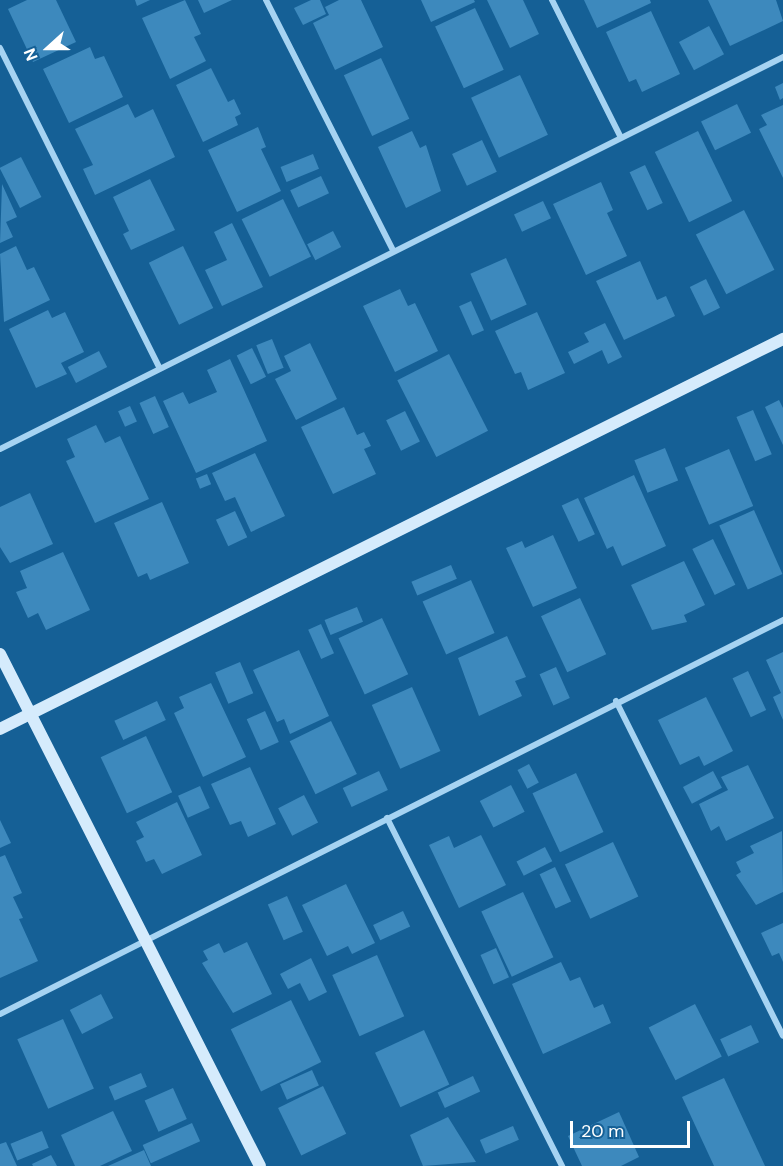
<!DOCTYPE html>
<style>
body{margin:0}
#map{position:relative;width:783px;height:1166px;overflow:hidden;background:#156096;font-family:"DM Sans",sans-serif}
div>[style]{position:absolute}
.building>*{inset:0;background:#3d89bd;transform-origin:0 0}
.street>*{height:6px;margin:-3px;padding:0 3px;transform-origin:3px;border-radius:3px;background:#a6d3f2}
.secondary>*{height:12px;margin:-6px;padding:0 6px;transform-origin:6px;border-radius:6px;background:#d5ebfc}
span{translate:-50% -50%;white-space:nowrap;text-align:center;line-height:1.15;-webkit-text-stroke:4.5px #156096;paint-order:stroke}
.north{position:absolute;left:18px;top:18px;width:60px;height:60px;-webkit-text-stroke:4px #156096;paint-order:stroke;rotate:249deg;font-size:16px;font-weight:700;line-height:24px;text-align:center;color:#fff}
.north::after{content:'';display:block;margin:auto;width:21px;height:27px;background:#fff;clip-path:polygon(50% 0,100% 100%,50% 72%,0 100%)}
.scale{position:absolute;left:570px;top:1121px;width:120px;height:27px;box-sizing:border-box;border:3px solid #fff;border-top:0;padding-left:8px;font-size:18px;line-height:21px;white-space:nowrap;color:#fff;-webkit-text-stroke:4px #156096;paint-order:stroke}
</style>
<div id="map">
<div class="building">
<i style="clip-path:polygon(27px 0,56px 0,76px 42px,33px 62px,8px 9px)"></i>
<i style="clip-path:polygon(135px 0,150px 0,137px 6px)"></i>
<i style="clip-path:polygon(185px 0,201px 34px,194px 37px,206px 61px,170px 79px,142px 18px)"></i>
<i style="clip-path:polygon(198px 0,232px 0,204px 13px)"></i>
<i style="clip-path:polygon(311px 0,320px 0,326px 14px,303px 25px,294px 8px)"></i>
<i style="clip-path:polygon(339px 0,361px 0,383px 47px,335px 70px,313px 23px,329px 15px,325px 7px)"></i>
<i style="clip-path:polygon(421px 0,474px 0,475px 2px,431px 22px)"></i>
<i style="clip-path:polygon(487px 0,523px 0,539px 34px,510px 48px)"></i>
<i style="clip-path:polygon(584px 0,650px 0,651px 3px,597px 28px)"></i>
<i style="clip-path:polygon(708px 0,776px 0,783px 21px,730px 46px)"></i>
<i style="left:475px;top:8px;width:68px;height:44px;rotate:65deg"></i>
<i style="clip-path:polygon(651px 11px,680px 74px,642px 92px,636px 79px,629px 82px,606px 32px)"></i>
<i style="left:709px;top:26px;width:32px;height:34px;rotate:62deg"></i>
<i style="clip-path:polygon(90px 47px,95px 59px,104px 56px,123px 97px,69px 123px,43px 69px)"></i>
<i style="left:381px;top:58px;width:67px;height:41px;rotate:65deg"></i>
<i style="clip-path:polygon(211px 68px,228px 102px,234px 99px,241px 114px,235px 117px,238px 125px,203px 142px,176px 85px)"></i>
<i style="left:520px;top:75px;width:66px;height:54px;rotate:65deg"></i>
<i style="clip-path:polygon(783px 83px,783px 98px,780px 100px,775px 87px)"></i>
<i style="clip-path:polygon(128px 104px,135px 118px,153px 109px,175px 157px,95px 195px,83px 169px,93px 165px,75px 129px)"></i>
<i style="left:737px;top:104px;width:32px;height:40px;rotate:64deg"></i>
<i style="clip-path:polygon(783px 105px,783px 178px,759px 129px,767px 125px,761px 115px)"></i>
<i style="clip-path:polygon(258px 127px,266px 147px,261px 149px,281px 191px,237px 212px,208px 150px)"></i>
<i style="clip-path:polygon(412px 131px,420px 148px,426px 145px,441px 191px,406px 208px,378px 147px)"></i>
<i style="left:698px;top:131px;width:78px;height:48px;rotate:64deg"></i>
<i style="left:482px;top:140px;width:35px;height:33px;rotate:65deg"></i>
<i style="left:313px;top:154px;width:16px;height:35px;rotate:68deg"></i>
<i style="left:21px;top:157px;width:45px;height:24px;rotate:63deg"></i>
<i style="left:645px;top:165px;width:42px;height:17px;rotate:65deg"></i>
<i style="left:321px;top:176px;width:19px;height:34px;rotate:65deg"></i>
<i style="clip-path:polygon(150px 179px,175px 230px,131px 250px,123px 234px,129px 231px,113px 197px)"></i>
<i style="clip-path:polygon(601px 182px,613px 210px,607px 213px,627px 256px,586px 275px,553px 204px)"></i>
<i style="clip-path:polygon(2px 184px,17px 217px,6px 222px,13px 237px,0 243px)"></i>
<i style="left:283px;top:199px;width:64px;height:46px;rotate:64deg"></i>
<i style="left:543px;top:201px;width:19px;height:32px;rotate:65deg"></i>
<i style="left:744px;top:210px;width:67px;height:54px;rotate:63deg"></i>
<i style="clip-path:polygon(232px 223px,263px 287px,222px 306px,205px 270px,227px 260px,214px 232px)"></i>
<i style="left:333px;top:231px;width:18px;height:29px;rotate:63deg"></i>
<i style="clip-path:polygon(16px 246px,27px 270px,34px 267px,50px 300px,4px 322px,0 254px)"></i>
<i style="left:183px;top:246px;width:69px;height:38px;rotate:64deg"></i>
<i style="left:506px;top:258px;width:51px;height:39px;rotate:66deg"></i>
<i style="clip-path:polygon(640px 261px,657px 300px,666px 296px,675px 316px,624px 340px,596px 281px)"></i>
<i style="left:706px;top:279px;width:32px;height:18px;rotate:64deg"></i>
<i style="clip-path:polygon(400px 289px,408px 306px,415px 303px,438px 351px,395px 372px,363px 306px)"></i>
<i style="left:471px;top:301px;width:32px;height:13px;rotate:66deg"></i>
<i style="clip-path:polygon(48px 310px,52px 318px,65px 312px,84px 352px,61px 363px,67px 374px,36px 388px,9px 329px)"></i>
<i style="clip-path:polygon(537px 312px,565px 373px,528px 390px,521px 372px,515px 374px,495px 331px)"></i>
<i style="clip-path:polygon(605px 323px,622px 357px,608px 364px,602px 350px,574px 364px,568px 352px,589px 342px,584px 333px)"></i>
<i style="left:272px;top:339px;width:31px;height:17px;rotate:68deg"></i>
<i style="clip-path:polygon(310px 343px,337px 399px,296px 420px,275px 379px,291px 371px,284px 356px)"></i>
<i style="left:252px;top:348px;width:32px;height:17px;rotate:64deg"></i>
<i style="left:99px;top:351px;width:18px;height:35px;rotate:63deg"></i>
<i style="left:449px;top:354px;width:86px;height:58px;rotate:63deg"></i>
<i style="clip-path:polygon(230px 359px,267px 441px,196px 473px,163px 401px,183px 392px,189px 404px,217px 392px,207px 370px)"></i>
<i style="left:155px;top:396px;width:34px;height:17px;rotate:66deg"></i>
<i style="clip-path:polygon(779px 400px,783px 408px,783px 445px,765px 407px)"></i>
<i style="left:130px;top:406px;width:17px;height:13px;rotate:66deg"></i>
<i style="clip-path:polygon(344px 407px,357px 435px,364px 432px,371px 446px,364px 449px,376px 474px,333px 494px,301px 427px)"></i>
<i style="left:753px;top:410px;width:48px;height:18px;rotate:67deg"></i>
<i style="left:405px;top:411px;width:34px;height:21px;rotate:64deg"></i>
<i style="clip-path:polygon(96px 425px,105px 443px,120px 436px,149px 499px,95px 523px,66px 461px,75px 457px,67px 439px)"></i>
<i style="left:665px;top:448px;width:35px;height:33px;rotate:68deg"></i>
<i style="left:729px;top:449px;width:62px;height:48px;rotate:67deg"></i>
<i style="clip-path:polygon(255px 453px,285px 516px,251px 532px,235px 497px,225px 501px,212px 473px)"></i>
<i style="left:207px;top:474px;width:11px;height:12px;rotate:68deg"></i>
<i style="clip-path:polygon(634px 475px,666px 546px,622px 566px,613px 546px,607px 549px,584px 498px)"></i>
<i style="clip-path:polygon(30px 493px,53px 544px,10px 563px,0 547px,0 507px)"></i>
<i style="left:578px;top:498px;width:40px;height:18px;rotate:65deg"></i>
<i style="clip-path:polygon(162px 502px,189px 563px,150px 580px,147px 573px,138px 577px,114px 523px)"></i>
<i style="left:754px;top:510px;width:70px;height:38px;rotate:66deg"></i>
<i style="left:235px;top:511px;width:29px;height:21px;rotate:65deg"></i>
<i style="clip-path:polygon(553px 535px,577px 588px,533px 607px,506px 548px,522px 541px,525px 548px)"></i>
<i style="left:713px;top:539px;width:51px;height:23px;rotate:64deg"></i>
<i style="clip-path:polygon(63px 552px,90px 610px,46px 630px,38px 613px,28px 618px,16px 592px,27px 588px,20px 571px)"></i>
<i style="clip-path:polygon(684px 561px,705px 605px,684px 615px,687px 622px,652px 630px,631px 585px)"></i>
<i style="left:451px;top:565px;width:15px;height:43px;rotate:67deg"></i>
<i style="left:471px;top:580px;width:58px;height:53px;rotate:66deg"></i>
<i style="left:580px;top:598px;width:62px;height:43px;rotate:65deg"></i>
<i style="left:357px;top:607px;width:16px;height:35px;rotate:68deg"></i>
<i style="left:382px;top:618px;width:62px;height:48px;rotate:65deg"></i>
<i style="left:321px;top:624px;width:32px;height:14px;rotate:66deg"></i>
<i style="clip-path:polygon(507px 636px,526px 677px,515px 681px,522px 696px,479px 716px,458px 658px)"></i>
<i style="clip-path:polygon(299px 650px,329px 716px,290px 734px,284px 719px,277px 722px,253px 670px)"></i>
<i style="clip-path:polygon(783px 652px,783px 720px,773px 697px,781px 693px,766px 660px)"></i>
<i style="left:240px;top:662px;width:34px;height:27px;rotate:67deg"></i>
<i style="left:556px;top:667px;width:34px;height:18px;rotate:66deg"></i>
<i style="left:748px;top:671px;width:43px;height:17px;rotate:65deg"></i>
<i style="clip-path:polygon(211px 683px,246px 757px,203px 777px,174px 713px,184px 708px,179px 697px)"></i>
<i style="left:412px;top:687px;width:70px;height:44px;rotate:66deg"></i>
<i style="clip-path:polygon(706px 697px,733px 751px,704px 766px,699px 756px,680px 765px,658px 720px)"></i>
<i style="left:157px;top:701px;width:21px;height:47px;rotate:65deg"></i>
<i style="left:265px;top:711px;width:34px;height:20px;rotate:66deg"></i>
<i style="left:331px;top:721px;width:59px;height:46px;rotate:64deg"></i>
<i style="left:146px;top:736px;width:62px;height:50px;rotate:65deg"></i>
<i style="left:529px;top:764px;width:21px;height:13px;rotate:62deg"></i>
<i style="clip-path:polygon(748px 765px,774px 818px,726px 841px,719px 826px,711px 831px,699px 804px,728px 790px,721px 777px)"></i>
<i style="clip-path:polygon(250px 767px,276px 824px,248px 837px,241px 821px,230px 825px,211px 784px)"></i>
<i style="left:379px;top:771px;width:21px;height:40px;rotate:65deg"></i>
<i style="left:713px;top:771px;width:19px;height:34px;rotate:62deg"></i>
<i style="left:576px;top:773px;width:65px;height:48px;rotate:65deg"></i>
<i style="left:511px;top:785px;width:30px;height:35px;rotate:63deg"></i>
<i style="left:200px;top:786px;width:24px;height:24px;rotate:66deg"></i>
<i style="left:304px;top:795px;width:31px;height:29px;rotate:63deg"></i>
<i style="clip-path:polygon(177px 802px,202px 855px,162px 874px,154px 859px,146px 862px,136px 841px,144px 837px,136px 822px)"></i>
<i style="clip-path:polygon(0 820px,11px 843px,0 848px)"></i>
<i style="clip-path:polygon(782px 831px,783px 892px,756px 905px,736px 875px,741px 872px,736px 862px,754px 853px,750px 846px)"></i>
<i style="clip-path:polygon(481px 835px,506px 885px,459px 908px,429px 845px,449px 836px,454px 848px)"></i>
<i style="left:613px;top:842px;width:60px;height:53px;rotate:65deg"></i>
<i style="left:545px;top:847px;width:16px;height:32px;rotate:63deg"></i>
<i style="clip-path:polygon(5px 855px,22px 893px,13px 897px,23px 918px,19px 919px,38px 961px,0 978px,0 857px)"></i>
<i style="left:555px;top:867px;width:38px;height:17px;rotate:65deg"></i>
<i style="clip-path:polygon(346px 884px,375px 943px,352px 954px,348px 946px,327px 956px,302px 905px)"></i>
<i style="left:523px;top:892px;width:72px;height:46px;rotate:65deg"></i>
<i style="left:287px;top:896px;width:39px;height:21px;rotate:66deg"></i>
<i style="left:403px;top:911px;width:17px;height:33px;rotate:65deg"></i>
<i style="clip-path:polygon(783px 923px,783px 962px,779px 953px,772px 956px,761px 933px)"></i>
<i style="clip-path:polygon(247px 942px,272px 994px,233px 1013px,202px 963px,208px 960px,203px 951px,219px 943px,224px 953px)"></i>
<i style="left:496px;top:948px;width:32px;height:17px;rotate:66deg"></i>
<i style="left:377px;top:955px;width:67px;height:49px;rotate:66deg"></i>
<i style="clip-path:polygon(311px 958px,327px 992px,309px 1001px,300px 983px,288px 989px,280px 974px)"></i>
<i style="clip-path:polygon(561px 962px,570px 981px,580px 977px,594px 1008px,603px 1004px,611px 1023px,543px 1054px,512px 984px)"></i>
<i style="left:101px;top:994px;width:27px;height:35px;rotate:63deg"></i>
<i style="left:291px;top:1000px;width:69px;height:67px;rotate:64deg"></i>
<i style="left:695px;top:1004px;width:59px;height:52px;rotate:63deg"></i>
<i style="left:63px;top:1019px;width:76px;height:50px;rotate:66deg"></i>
<i style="left:751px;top:1025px;width:19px;height:34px;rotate:65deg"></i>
<i style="left:424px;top:1030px;width:60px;height:54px;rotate:65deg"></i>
<i style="left:312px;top:1070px;width:17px;height:35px;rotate:66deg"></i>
<i style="left:141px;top:1073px;width:15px;height:35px;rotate:67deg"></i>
<i style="left:473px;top:1076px;width:17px;height:39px;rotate:65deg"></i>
<i style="clip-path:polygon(724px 1078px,765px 1166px,714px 1166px,682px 1097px)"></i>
<i style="left:323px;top:1086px;width:53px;height:50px;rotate:64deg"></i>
<i style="left:173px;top:1088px;width:34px;height:31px;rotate:66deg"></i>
<i style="clip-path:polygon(113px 1111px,132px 1151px,100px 1166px,75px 1166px,61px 1135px)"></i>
<i style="clip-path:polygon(619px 1112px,639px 1157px,621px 1166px,582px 1166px,568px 1136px)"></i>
<i style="clip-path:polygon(448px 1117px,476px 1162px,423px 1166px,410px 1135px)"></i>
<i style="left:192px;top:1123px;width:20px;height:54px;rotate:66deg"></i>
<i style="left:513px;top:1126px;width:15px;height:36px;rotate:67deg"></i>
<i style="left:42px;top:1131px;width:18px;height:34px;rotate:68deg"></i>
<i style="clip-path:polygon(6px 1142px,17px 1166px,0 1166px,0 1144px)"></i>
<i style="clip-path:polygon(144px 1150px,151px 1166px,108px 1166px)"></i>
<i style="clip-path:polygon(51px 1155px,57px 1166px,33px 1166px,32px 1164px)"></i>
</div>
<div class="street">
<i style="left:266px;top:0;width:280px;rotate:63.1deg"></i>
<i style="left:552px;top:0;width:152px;rotate:63.4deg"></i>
<i style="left:0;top:48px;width:356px;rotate:63.5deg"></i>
<i style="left:0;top:449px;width:876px;rotate:-26.59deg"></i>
<i style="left:616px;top:701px;width:374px;rotate:63.5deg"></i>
<i style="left:387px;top:818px;width:390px;rotate:63.3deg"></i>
<i style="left:0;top:1014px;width:877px;rotate:-26.71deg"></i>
</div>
<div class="secondary">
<i style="left:0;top:654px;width:574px;rotate:63.08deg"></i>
<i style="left:0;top:729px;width:875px;rotate:-26.48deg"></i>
</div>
<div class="north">N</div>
<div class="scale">20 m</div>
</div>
